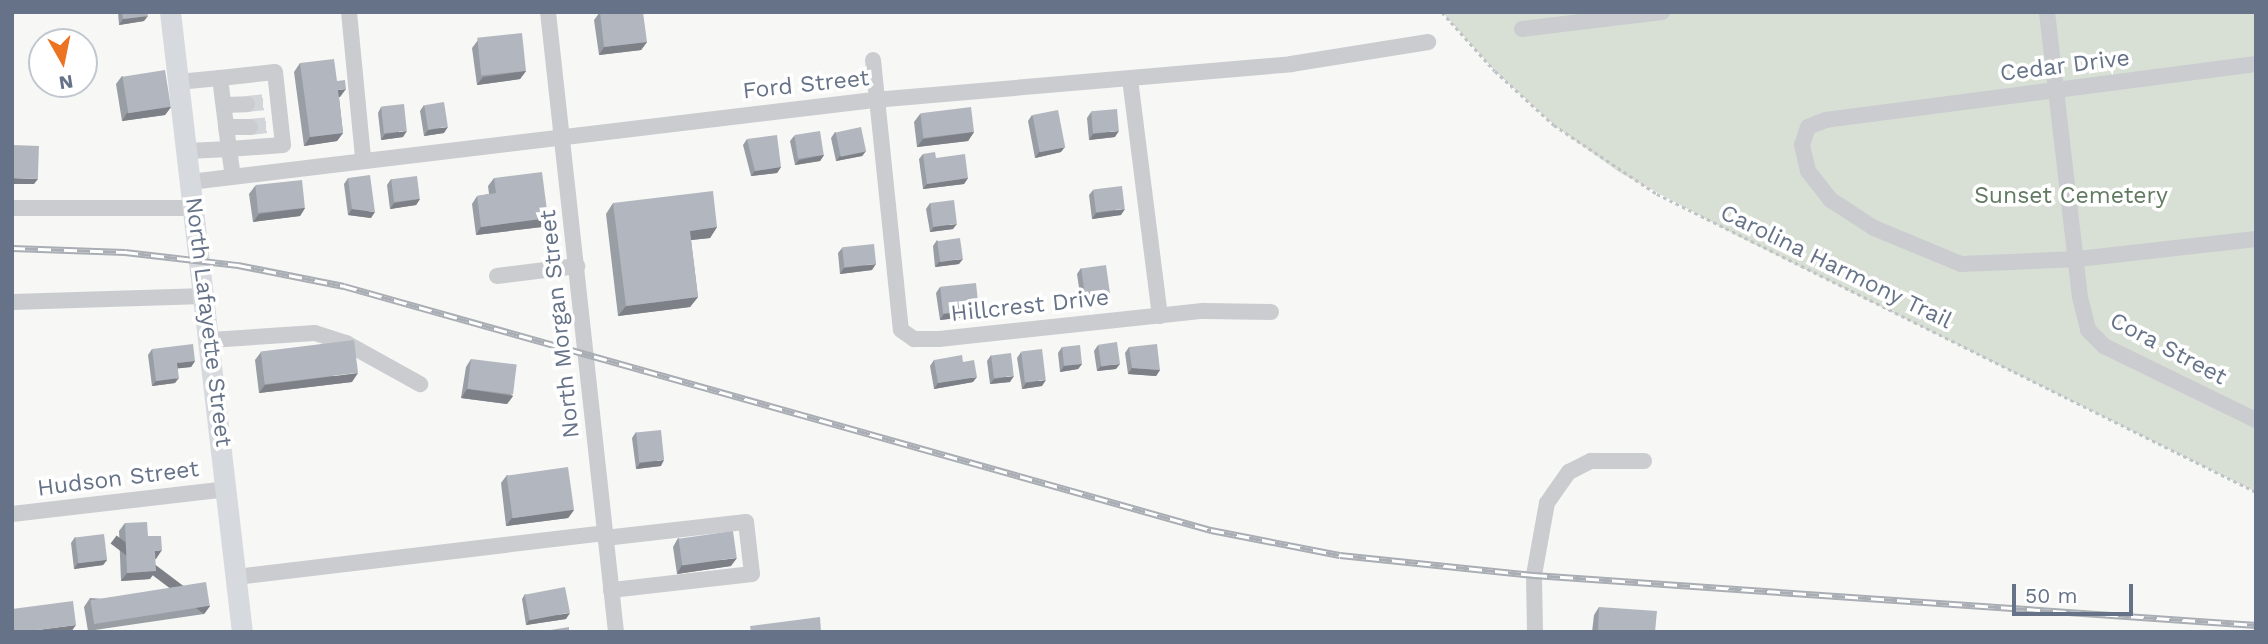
<!DOCTYPE html>
<style>
body{margin:0}
#map{position:relative;width:2268px;height:644px;overflow:hidden;background:#f7f8f5;font-family:"Work Sans",sans-serif}
div>[style]{position:absolute}
.green>*{inset:0;background:#d8e0d5}
.minor-tunnel>*{height:16px;margin-top:-8px;transform-origin:0;background:repeating-linear-gradient(90deg,#d2d6da 0 16px,transparent 0 24px)}
.path>*{height:2.5px;margin-top:-1.25px;transform-origin:0;background:repeating-linear-gradient(90deg,#c1c2c5 0 3.5px,transparent 0 7px)}
.minor>*{height:16px;margin:-8px;padding:0 8px;transform-origin:8px;border-radius:8px;background:#caccd0}
.major>*{height:21px;margin:-10.5px;padding:0 10.5px;transform-origin:10.5px;border-radius:10.5px;background:#d6dadf}
.rail>*{height:7px;margin-top:-3.5px;transform-origin:0;background:repeating-linear-gradient(90deg,#fff 0 13px,#a9adb4 0 26px);box-sizing:border-box;border-block:2px solid #a9adb4}
.wall>*{inset:0;background:#999da4}
.shaded-wall>*{inset:0;background:#7d8086;transform-origin:0 0}
.building>*{inset:0;background:#b2b7bf;transform-origin:0 0}
span{translate:-50% -50%;white-space:nowrap;text-align:center;line-height:1.15;-webkit-text-stroke:7px #fff;paint-order:stroke}
.street-label{font-size:23px;color:#657287}
.park-label{font-size:23px;color:#617961}
.frame{position:absolute;inset:0;border:14px solid #657287;pointer-events:none}
.north{position:absolute;left:28px;top:28px;width:70px;height:70px;box-sizing:border-box;background:#fff;border:2px solid #c1c7cf;border-radius:50%;rotate:171deg;font-size:19px;font-weight:700;line-height:28px;text-align:center;color:#657287}
.north::after{content:'';display:block;margin:auto;width:24px;height:32px;background:#eb7322;clip-path:polygon(50% 0,100% 100%,50% 72%,0 100%)}
.scale{position:absolute;left:2012px;top:584px;width:121px;height:32px;box-sizing:border-box;border:4px solid #657287;border-top:0;padding-left:9px;font-size:21px;line-height:24px;white-space:nowrap;color:#657287;-webkit-text-stroke:5px #fff;paint-order:stroke}
</style>
<div id="map">
<div class="green">
<i style="clip-path:polygon(1442px 12px,2256px 12px,2256px 492px,1738px 236px,1619px 172px,1554px 125px,1495px 71px)"></i>
</div>
<div class="minor-tunnel">
<i style="left:247px;top:104px;width:19px;rotate:-6deg"></i>
<i style="left:250px;top:127px;width:18px;rotate:-6deg"></i>
</div>
<div class="path">
<i style="left:1442px;top:12px;width:79px;rotate:48.1deg"></i>
<i style="left:1495px;top:71px;width:80px;rotate:42.5deg"></i>
<i style="left:1554px;top:125px;width:124px;rotate:33.8deg"></i>
<i style="left:1657px;top:194px;width:669px;rotate:26.45deg"></i>
</div>
<div class="minor">
<i style="left:349px;top:12px;width:147px;rotate:84.5deg"></i>
<i style="left:548px;top:12px;width:624px;rotate:83.74deg"></i>
<i style="left:2047px;top:12px;width:287px;rotate:83.4deg"></i>
<i style="left:2080px;top:297px;width:34px;rotate:76deg"></i>
<i style="left:2088px;top:330px;width:23px;rotate:45deg"></i>
<i style="left:2104px;top:346px;width:169px;rotate:26deg"></i>
<i style="left:1522px;top:29px;width:141px;rotate:-6.9deg"></i>
<i style="left:873px;top:60px;width:271px;rotate:84.1deg"></i>
<i style="left:901px;top:330px;width:16px;rotate:35deg"></i>
<i style="left:914px;top:339px;width:25px"></i>
<i style="left:939px;top:339px;width:265px;rotate:-6.1deg"></i>
<i style="left:1203px;top:311px;width:68px;rotate:0.8deg"></i>
<i style="left:2256px;top:64px;width:434px;rotate:172.6deg"></i>
<i style="left:1826px;top:120px;width:19px;rotate:159deg"></i>
<i style="left:1808px;top:127px;width:19px;rotate:108deg"></i>
<i style="left:1802px;top:145px;width:27px;rotate:77deg"></i>
<i style="left:1808px;top:171px;width:37px;rotate:52deg"></i>
<i style="left:1831px;top:200px;width:51px;rotate:33.1deg"></i>
<i style="left:1874px;top:228px;width:94px;rotate:22.5deg"></i>
<i style="left:1961px;top:264px;width:117px;rotate:-2.4deg"></i>
<i style="left:2078px;top:259px;width:179px;rotate:-6.4deg"></i>
<i style="left:220px;top:78px;width:55px;rotate:-6.2deg"></i>
<i style="left:275px;top:72px;width:73px;rotate:83.7deg"></i>
<i style="left:283px;top:145px;width:54px;rotate:175.8deg"></i>
<i style="left:229px;top:149px;width:27px;rotate:82deg"></i>
<i style="left:1130px;top:79px;width:239px;rotate:82.8deg"></i>
<i style="left:178px;top:82px;width:42px;rotate:-5.4deg"></i>
<i style="left:220px;top:78px;width:72px;rotate:82.8deg"></i>
<i style="left:229px;top:149px;width:42px;rotate:177.3deg"></i>
<i style="left:224px;top:105px;width:23px;rotate:-2deg"></i>
<i style="left:226px;top:127px;width:24px"></i>
<i style="left:190px;top:182px;width:689px;rotate:-6.84deg"></i>
<i style="left:874px;top:100px;width:419px;rotate:-4.9deg"></i>
<i style="left:1291px;top:64px;width:139px;rotate:-9.1deg"></i>
<i style="left:12px;top:208px;width:183px"></i>
<i style="left:497px;top:276px;width:81px;rotate:-7.1deg"></i>
<i style="left:12px;top:302px;width:193px;rotate:-1.8deg"></i>
<i style="left:210px;top:340px;width:105px;rotate:-3.8deg"></i>
<i style="left:315px;top:333px;width:33px;rotate:18deg"></i>
<i style="left:346px;top:343px;width:85px;rotate:29deg"></i>
<i style="left:12px;top:514px;width:217px;rotate:-6.6deg"></i>
<i style="left:605px;top:538px;width:142px;rotate:-6.5deg"></i>
<i style="left:746px;top:522px;width:52px;rotate:83.4deg"></i>
<i style="left:752px;top:574px;width:142px;rotate:173.5deg"></i>
<i style="left:236px;top:577px;width:371px;rotate:-6.8deg"></i>
<i style="left:1535px;top:632px;width:57px;rotate:-91deg"></i>
<i style="left:1534px;top:575px;width:73px;rotate:-79.8deg"></i>
<i style="left:1547px;top:503px;width:38px;rotate:-55deg"></i>
<i style="left:1569px;top:472px;width:25px;rotate:-27deg"></i>
<i style="left:1591px;top:461px;width:53px"></i>
</div>
<div class="major">
<i style="left:170px;top:12px;width:624px;rotate:83.38deg"></i>
</div>
<div class="rail">
<i style="left:12px;top:248px;width:113px;rotate:2deg"></i>
<i style="left:125px;top:252px;width:114px;rotate:6.6deg"></i>
<i style="left:238px;top:265px;width:108px;rotate:11.2deg"></i>
<i style="left:344px;top:286px;width:901px;rotate:15.72deg"></i>
<i style="left:1211px;top:530px;width:131px;rotate:11deg"></i>
<i style="left:1340px;top:555px;width:195px;rotate:5.9deg"></i>
<i style="left:1534px;top:575px;width:724px;rotate:3.96deg"></i>
</div>
<div class="wall">
<i style="clip-path:polygon(118px 12px,147px 12px,144px 21px,119px 25px)"></i>
<i style="clip-path:polygon(600px 12px,647px 42px,641px 50px,599px 55px,594px 20px)"></i>
<i style="clip-path:polygon(478px 40px,526px 71px,520px 79px,477px 85px,472px 48px)"></i>
<i style="clip-path:polygon(300px 63px,337px 81px,340px 97px,339px 97px,343px 133px,337px 141px,304px 146px,294px 72px)"></i>
<i style="clip-path:polygon(122px 76px,171px 107px,165px 115px,122px 121px,116px 84px)"></i>
<i style="clip-path:polygon(424px 105px,444px 133px,424px 136px,420px 111px)"></i>
<i style="clip-path:polygon(381px 107px,403px 137px,381px 140px,378px 113px)"></i>
<i style="clip-path:polygon(1091px 112px,1115px 137px,1089px 140px,1087px 118px)"></i>
<i style="clip-path:polygon(920px 114px,974px 132px,968px 141px,917px 147px,914px 122px)"></i>
<i style="clip-path:polygon(1032px 115px,1061px 152px,1035px 158px,1028px 121px)"></i>
<i style="clip-path:polygon(835px 132px,866px 151px,862px 156px,836px 161px,831px 138px)"></i>
<i style="clip-path:polygon(794px 136px,824px 155px,820px 161px,795px 165px,790px 141px)"></i>
<i style="clip-path:polygon(747px 139px,781px 167px,777px 173px,751px 176px,743px 145px)"></i>
<i style="clip-path:polygon(923px 154px,936px 158px,968px 178px,964px 184px,923px 189px,919px 159px)"></i>
<i style="clip-path:polygon(348px 178px,371px 218px,348px 215px,344px 184px)"></i>
<i style="clip-path:polygon(494px 178px,548px 218px,542px 227px,476px 235px,472px 204px,477px 196px,489px 194px,488px 186px)"></i>
<i style="clip-path:polygon(391px 179px,420px 199px,416px 205px,390px 209px,387px 185px)"></i>
<i style="clip-path:polygon(255px 186px,305px 208px,300px 216px,253px 222px,249px 194px)"></i>
<i style="clip-path:polygon(1093px 190px,1121px 215px,1092px 219px,1089px 195px)"></i>
<i style="clip-path:polygon(613px 203px,717px 227px,710px 238px,691px 240px,698px 297px,690px 307px,618px 316px,606px 214px)"></i>
<i style="clip-path:polygon(930px 203px,953px 229px,930px 232px,926px 209px)"></i>
<i style="clip-path:polygon(937px 240px,959px 264px,935px 267px,933px 246px)"></i>
<i style="clip-path:polygon(842px 248px,872px 270px,840px 274px,838px 253px)"></i>
<i style="clip-path:polygon(1081px 268px,1106px 297px,1081px 301px,1077px 274px)"></i>
<i style="clip-path:polygon(940px 287px,979px 310px,975px 316px,940px 320px,936px 293px)"></i>
<i style="clip-path:polygon(1098px 345px,1116px 369px,1097px 371px,1094px 351px)"></i>
<i style="clip-path:polygon(1062px 347px,1082px 364px,1078px 369px,1060px 372px,1058px 353px)"></i>
<i style="clip-path:polygon(1129px 347px,1160px 370px,1156px 376px,1128px 374px,1125px 353px)"></i>
<i style="clip-path:polygon(152px 349px,195px 361px,191px 367px,178px 368px,175px 383px,152px 386px,148px 355px)"></i>
<i style="clip-path:polygon(261px 352px,352px 382px,259px 393px,255px 360px)"></i>
<i style="clip-path:polygon(1021px 352px,1042px 386px,1022px 389px,1017px 358px)"></i>
<i style="clip-path:polygon(991px 355px,1010px 382px,990px 384px,987px 361px)"></i>
<i style="clip-path:polygon(471px 359px,513px 396px,507px 404px,461px 398px,466px 367px)"></i>
<i style="clip-path:polygon(934px 360px,963px 362px,973px 382px,934px 389px,930px 366px)"></i>
<i style="clip-path:polygon(636px 432px,661px 466px,636px 469px,632px 438px)"></i>
<i style="clip-path:polygon(507px 475px,574px 510px,568px 518px,506px 526px,501px 483px)"></i>
<i style="clip-path:polygon(125px 523px,148px 536px,156px 559px,155px 559px,150px 579px,121px 581px,119px 531px)"></i>
<i style="clip-path:polygon(75px 537px,107px 560px,103px 565px,74px 569px,71px 543px)"></i>
<i style="clip-path:polygon(678px 538px,731px 566px,677px 574px,673px 547px)"></i>
<i style="clip-path:polygon(525px 594px,566px 619px,526px 625px,522px 599px)"></i>
<i style="clip-path:polygon(90px 598px,210px 606px,204px 614px,88px 631px,84px 607px)"></i>
<i style="clip-path:polygon(1599px 607px,1655px 632px,1592px 632px,1594px 615px)"></i>
</div>
<div class="shaded-wall">
<i style="clip-path:polygon(148px 16px,144px 21px,119px 25px,123px 19px)"></i>
<i style="clip-path:polygon(647px 42px,641px 50px,599px 55px,604px 47px)"></i>
<i style="clip-path:polygon(526px 71px,520px 79px,477px 85px,483px 77px)"></i>
<i style="clip-path:polygon(346px 89px,340px 97px,332px 98px,338px 90px)"></i>
<i style="clip-path:polygon(171px 107px,165px 115px,122px 121px,127px 113px)"></i>
<i style="clip-path:polygon(448px 127px,444px 133px,424px 136px,428px 130px)"></i>
<i style="clip-path:polygon(407px 131px,403px 137px,381px 140px,385px 134px)"></i>
<i style="clip-path:polygon(1119px 131px,1115px 137px,1089px 140px,1093px 134px)"></i>
<i style="clip-path:polygon(974px 132px,968px 141px,917px 147px,923px 139px)"></i>
<i style="clip-path:polygon(343px 133px,337px 141px,304px 146px,310px 137px)"></i>
<i style="clip-path:polygon(1065px 147px,1061px 152px,1035px 158px,1039px 152px)"></i>
<i style="clip-path:polygon(866px 151px,862px 156px,836px 161px,840px 156px)"></i>
<i style="clip-path:polygon(824px 155px,820px 161px,795px 165px,799px 160px)"></i>
<i style="clip-path:polygon(781px 167px,777px 173px,751px 176px,755px 171px)"></i>
<i style="clip-path:polygon(12px 178px,38px 179px,34px 184px,12px 184px)"></i>
<i style="clip-path:polygon(968px 178px,964px 184px,923px 189px,927px 184px)"></i>
<i style="clip-path:polygon(420px 199px,416px 205px,390px 209px,394px 203px)"></i>
<i style="clip-path:polygon(305px 208px,300px 216px,253px 222px,259px 214px)"></i>
<i style="clip-path:polygon(352px 209px,375px 212px,371px 218px,348px 215px)"></i>
<i style="clip-path:polygon(1125px 209px,1121px 215px,1092px 219px,1096px 213px)"></i>
<i style="clip-path:polygon(548px 218px,542px 227px,476px 235px,481px 227px)"></i>
<i style="clip-path:polygon(957px 224px,953px 229px,930px 232px,934px 227px)"></i>
<i style="clip-path:polygon(717px 227px,710px 238px,682px 241px,690px 231px)"></i>
<i style="clip-path:polygon(963px 259px,959px 264px,935px 267px,939px 262px)"></i>
<i style="clip-path:polygon(876px 264px,872px 270px,840px 274px,844px 268px)"></i>
<i style="clip-path:polygon(1110px 292px,1106px 297px,1081px 301px,1085px 295px)"></i>
<i style="clip-path:polygon(698px 297px,690px 307px,618px 316px,626px 306px)"></i>
<i style="clip-path:polygon(979px 310px,975px 316px,940px 320px,944px 314px)"></i>
<i style="clip-path:polygon(195px 361px,191px 367px,173px 369px,177px 363px)"></i>
<i style="clip-path:polygon(1082px 364px,1078px 369px,1060px 372px,1064px 366px)"></i>
<i style="clip-path:polygon(1120px 364px,1116px 369px,1097px 371px,1101px 366px)"></i>
<i style="clip-path:polygon(1132px 368px,1160px 370px,1156px 376px,1128px 374px)"></i>
<i style="clip-path:polygon(358px 373px,352px 382px,259px 393px,265px 385px)"></i>
<i style="clip-path:polygon(1014px 376px,1010px 382px,990px 384px,994px 379px)"></i>
<i style="clip-path:polygon(977px 377px,973px 382px,934px 389px,938px 383px)"></i>
<i style="clip-path:polygon(179px 378px,175px 383px,152px 386px,156px 381px)"></i>
<i style="clip-path:polygon(1046px 380px,1042px 386px,1022px 389px,1026px 383px)"></i>
<i style="clip-path:polygon(467px 389px,513px 396px,507px 404px,461px 398px)"></i>
<i style="clip-path:polygon(664px 460px,661px 466px,636px 469px,640px 463px)"></i>
<i style="clip-path:polygon(574px 510px,568px 518px,506px 526px,512px 518px)"></i>
<i style="clip-path:polygon(162px 550px,156px 559px,149px 559px,155px 551px)"></i>
<i style="clip-path:polygon(737px 558px,731px 566px,677px 574px,682px 565px)"></i>
<i style="clip-path:polygon(107px 560px,103px 565px,74px 569px,78px 563px)"></i>
<i style="clip-path:polygon(156px 571px,150px 579px,121px 581px,127px 573px)"></i>
<i style="left:210px;top:606px;width:10px;height:117px;rotate:127deg"></i>
<i style="clip-path:polygon(570px 613px,566px 619px,526px 625px,530px 619px)"></i>
<i style="clip-path:polygon(76px 625px,71px 632px,22px 632px)"></i>
</div>
<div class="building">
<i style="clip-path:polygon(122px 12px,147px 12px,148px 16px,123px 19px)"></i>
<i style="clip-path:polygon(600px 12px,643px 12px,647px 42px,604px 47px)"></i>
<i style="left:522px;top:33px;width:38px;height:45px;rotate:84deg"></i>
<i style="clip-path:polygon(334px 59px,337px 81px,345px 80px,346px 89px,338px 90px,343px 133px,310px 137px,300px 63px)"></i>
<i style="left:165px;top:70px;width:37px;height:43px;rotate:81deg"></i>
<i style="left:444px;top:102px;width:25px;height:20px;rotate:81deg"></i>
<i style="left:404px;top:104px;width:27px;height:23px;rotate:84deg"></i>
<i style="left:971px;top:107px;width:25px;height:51px;rotate:83deg"></i>
<i style="left:1117px;top:109px;width:22px;height:26px;rotate:85deg"></i>
<i style="left:1058px;top:110px;width:38px;height:26px;rotate:79deg"></i>
<i style="left:861px;top:127px;width:25px;height:26px;rotate:78deg"></i>
<i style="left:820px;top:131px;width:24px;height:26px;rotate:81deg"></i>
<i style="clip-path:polygon(777px 135px,781px 167px,755px 171px,747px 139px)"></i>
<i style="left:12px;top:145px;width:27px;height:33px;rotate:2deg"></i>
<i style="clip-path:polygon(935px 152px,936px 158px,965px 154px,968px 178px,927px 184px,923px 154px)"></i>
<i style="clip-path:polygon(542px 172px,548px 218px,481px 227px,477px 196px,496px 193px,494px 178px)"></i>
<i style="clip-path:polygon(370px 175px,375px 212px,352px 209px,348px 178px)"></i>
<i style="left:417px;top:176px;width:23px;height:26px;rotate:83deg"></i>
<i style="left:302px;top:180px;width:28px;height:47px;rotate:84deg"></i>
<i style="left:1122px;top:186px;width:23px;height:29px;rotate:83deg"></i>
<i style="clip-path:polygon(713px 191px,717px 227px,690px 231px,698px 297px,626px 306px,613px 203px)"></i>
<i style="left:954px;top:200px;width:24px;height:24px;rotate:83deg"></i>
<i style="left:960px;top:238px;width:21px;height:23px;rotate:82deg"></i>
<i style="left:874px;top:244px;width:20px;height:32px;rotate:84deg"></i>
<i style="left:1106px;top:265px;width:27px;height:25px;rotate:82deg"></i>
<i style="left:976px;top:283px;width:27px;height:36px;rotate:84deg"></i>
<i style="left:354px;top:340px;width:33px;height:94px;rotate:83deg"></i>
<i style="left:1117px;top:342px;width:22px;height:19px;rotate:82deg"></i>
<i style="clip-path:polygon(193px 344px,195px 361px,177px 363px,179px 378px,156px 381px,152px 349px)"></i>
<i style="clip-path:polygon(1157px 344px,1160px 370px,1132px 368px,1129px 347px)"></i>
<i style="left:1080px;top:345px;width:19px;height:18px;rotate:84deg"></i>
<i style="left:1042px;top:349px;width:31px;height:21px;rotate:83deg"></i>
<i style="left:1011px;top:353px;width:23px;height:20px;rotate:83deg"></i>
<i style="clip-path:polygon(962px 355px,963px 362px,974px 360px,977px 377px,938px 383px,934px 360px)"></i>
<i style="left:471px;top:359px;width:46px;height:30px;rotate:7deg"></i>
<i style="left:661px;top:430px;width:30px;height:25px;rotate:84deg"></i>
<i style="left:568px;top:467px;width:43px;height:62px;rotate:82deg"></i>
<i style="clip-path:polygon(147px 522px,148px 536px,161px 536px,162px 550px,155px 551px,156px 571px,127px 573px,125px 523px)"></i>
<i style="left:733px;top:531px;width:27px;height:55px;rotate:82deg"></i>
<i style="left:104px;top:534px;width:26px;height:29px;rotate:83deg"></i>
<i style="left:206px;top:582px;width:24px;height:117px;rotate:81deg"></i>
<i style="left:565px;top:587px;width:26px;height:41px;rotate:79deg"></i>
<i style="clip-path:polygon(73px 601px,76px 625px,22px 632px,12px 632px,12px 609px)"></i>
<i style="clip-path:polygon(1599px 607px,1657px 611px,1655px 632px,1598px 632px)"></i>
<i style="clip-path:polygon(820px 617px,821px 632px,751px 632px,750px 626px)"></i>
<i style="clip-path:polygon(569px 627px,569px 632px,538px 632px)"></i>
</div>
<div class="street-label">
<span style="left:2065px;top:66px;rotate:-7deg">Cedar Drive</span>
<span style="left:806px;top:85px;rotate:-6deg">Ford Street</span>
<span style="left:1836px;top:267px;rotate:26deg">Carolina Harmony Trail</span>
<span style="left:1030px;top:306px;rotate:-6deg">Hillcrest Drive</span>
<span style="left:208px;top:322px;rotate:83deg">North Lafayette Street</span>
<span style="left:560px;top:324px;rotate:-96deg">North Morgan Street</span>
<span style="left:2168px;top:349px;rotate:28deg">Cora Street</span>
<span style="left:118px;top:479px;rotate:-7deg">Hudson Street</span>
</div>
<div class="park-label">
<span style="left:2071px;top:196px">Sunset Cemetery</span>
</div>
<div class="frame"></div>
<div class="north">N</div>
<div class="scale">50 m</div>
</div>
